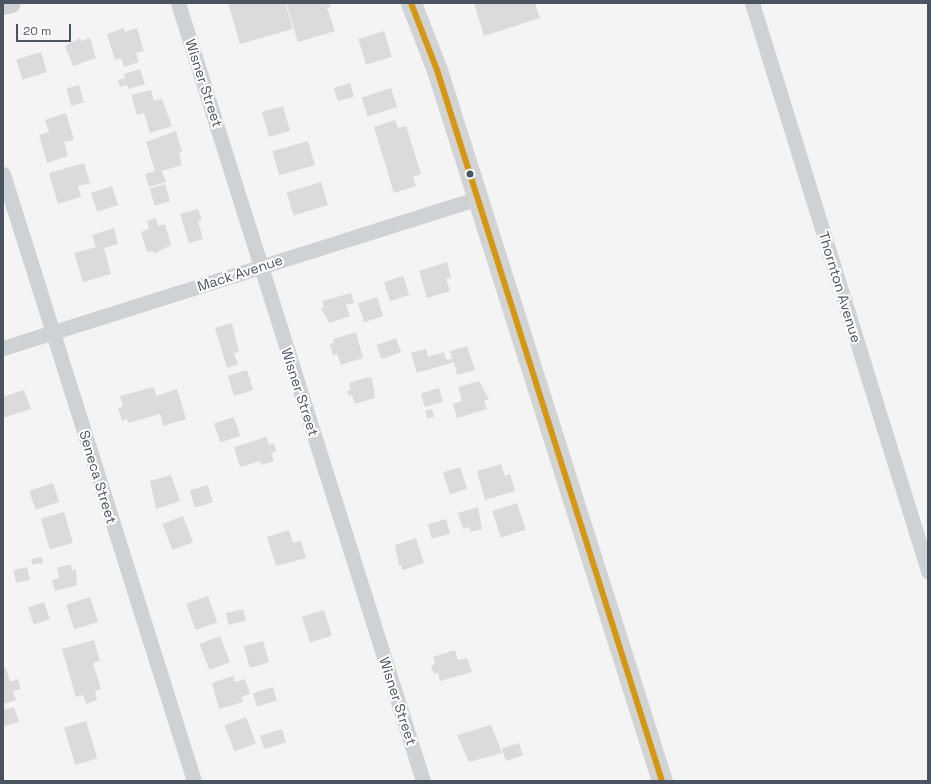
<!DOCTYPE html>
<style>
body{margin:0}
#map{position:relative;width:931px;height:784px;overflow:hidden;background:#f4f4f4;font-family:"Space Grotesk",sans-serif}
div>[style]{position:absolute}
.building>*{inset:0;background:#dbdbdd;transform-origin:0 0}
.minor>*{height:15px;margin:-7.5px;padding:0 7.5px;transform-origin:7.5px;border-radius:7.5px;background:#cfd2d4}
.tertiary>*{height:19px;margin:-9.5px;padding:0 9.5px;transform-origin:9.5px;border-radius:9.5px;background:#cfd2d4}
.secondary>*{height:21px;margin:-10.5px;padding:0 10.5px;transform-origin:10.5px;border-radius:10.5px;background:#d1d3d5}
.bus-1>*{height:6px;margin:-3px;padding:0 3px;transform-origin:3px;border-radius:3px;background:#d49613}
.dots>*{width:11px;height:11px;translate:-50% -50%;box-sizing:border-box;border:2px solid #fff;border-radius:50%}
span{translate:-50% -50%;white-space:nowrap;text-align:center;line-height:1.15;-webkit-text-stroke:4px #fff;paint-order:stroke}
.street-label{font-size:14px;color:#4a5460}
.frame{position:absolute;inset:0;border:4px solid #4a5460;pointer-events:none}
.scale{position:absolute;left:16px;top:24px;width:55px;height:18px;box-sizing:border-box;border:2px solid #4a5460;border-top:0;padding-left:5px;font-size:12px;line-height:14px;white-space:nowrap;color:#4a5460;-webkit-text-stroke:3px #fff;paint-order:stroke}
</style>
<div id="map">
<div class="building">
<i style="clip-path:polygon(228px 3px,285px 3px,293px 29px,240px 44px)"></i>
<i style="clip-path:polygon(286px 3px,330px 3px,331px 7px,327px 8px,335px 31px,298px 42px)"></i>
<i style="clip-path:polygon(474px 3px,535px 3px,540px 18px,484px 36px)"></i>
<i style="clip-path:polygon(124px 28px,125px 32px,137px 28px,144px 51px,136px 53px,139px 62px,124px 67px,121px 58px,115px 60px,107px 34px)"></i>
<i style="left:384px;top:31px;width:27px;height:27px;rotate:73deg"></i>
<i style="clip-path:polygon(80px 38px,81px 41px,90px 38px,96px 58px,73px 66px,65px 46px)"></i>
<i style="left:41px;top:52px;width:21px;height:26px;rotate:73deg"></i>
<i style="clip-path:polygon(140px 69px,145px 84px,128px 89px,127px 85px,120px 87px,118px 80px,125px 78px,124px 74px)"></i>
<i style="left:350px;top:83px;width:14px;height:17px;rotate:73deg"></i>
<i style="left:79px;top:85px;width:18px;height:13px;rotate:74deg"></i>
<i style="left:391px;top:88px;width:20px;height:31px;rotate:72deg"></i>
<i style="clip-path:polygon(151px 90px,154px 101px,162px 99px,172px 126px,150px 133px,144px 113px,137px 115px,131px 95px)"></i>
<i style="left:283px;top:106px;width:26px;height:22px;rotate:74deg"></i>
<i style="clip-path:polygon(66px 113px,74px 140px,64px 142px,68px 156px,47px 163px,39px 135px,49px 132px,45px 120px)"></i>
<i style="clip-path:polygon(395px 120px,398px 128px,406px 126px,421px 174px,413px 177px,416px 186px,394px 193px,374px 127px)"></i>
<i style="clip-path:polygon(176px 131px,182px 152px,179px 153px,182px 165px,162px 171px,166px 182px,149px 187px,145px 174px,155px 171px,146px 142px)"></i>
<i style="left:308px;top:141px;width:25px;height:37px;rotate:74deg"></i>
<i style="clip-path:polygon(84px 163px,90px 183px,78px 186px,81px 197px,58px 204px,49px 173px)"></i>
<i style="left:321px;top:182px;width:24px;height:36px;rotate:73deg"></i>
<i style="left:165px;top:184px;width:18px;height:16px;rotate:74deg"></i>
<i style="left:112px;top:186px;width:20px;height:22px;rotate:72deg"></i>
<i style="clip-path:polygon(198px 209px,202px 220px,198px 221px,203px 239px,189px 243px,180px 214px)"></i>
<i style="clip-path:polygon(156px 218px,158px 226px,165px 224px,171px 245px,154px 254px,153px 251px,147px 252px,141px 232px,149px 229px,147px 221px)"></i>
<i style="clip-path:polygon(114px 228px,118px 244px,104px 248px,111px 274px,83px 282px,74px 253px,96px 247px,92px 235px)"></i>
<i style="clip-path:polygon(447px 262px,451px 278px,446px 279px,450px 291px,427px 298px,419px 271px)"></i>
<i style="left:403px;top:276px;width:20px;height:20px;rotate:72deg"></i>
<i style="clip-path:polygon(351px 293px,354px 303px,346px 305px,350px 316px,329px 323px,321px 308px,324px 307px,322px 301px)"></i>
<i style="left:377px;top:297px;width:20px;height:20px;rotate:72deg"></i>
<i style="clip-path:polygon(232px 323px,239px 352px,234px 353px,238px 364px,227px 368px,215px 328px)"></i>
<i style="clip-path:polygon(356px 332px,363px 358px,341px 365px,337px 354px,333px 355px,330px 344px,334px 343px,333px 339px)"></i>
<i style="left:396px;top:338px;width:15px;height:21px;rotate:70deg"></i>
<i style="clip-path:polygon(467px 346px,475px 370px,457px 375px,454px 362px,417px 373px,411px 353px,426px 349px,428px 357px,444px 352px,446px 360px,452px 359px,450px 351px)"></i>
<i style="left:247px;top:370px;width:21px;height:20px;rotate:73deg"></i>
<i style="clip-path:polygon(368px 377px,372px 378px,375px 398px,355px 404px,352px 395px,349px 396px,347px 391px,351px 390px,349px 383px)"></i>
<i style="clip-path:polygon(479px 381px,489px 399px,484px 401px,487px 409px,457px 418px,453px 404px,462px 401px,458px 387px)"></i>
<i style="clip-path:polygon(154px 387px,156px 396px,177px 389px,186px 419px,163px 426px,160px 414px,128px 423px,127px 419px,122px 421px,118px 408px,123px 406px,120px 396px)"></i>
<i style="left:439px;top:388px;width:14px;height:19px;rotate:73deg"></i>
<i style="clip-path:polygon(24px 390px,31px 409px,3px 418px,3px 392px,5px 396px)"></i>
<i style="left:432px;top:409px;width:8px;height:7px;rotate:76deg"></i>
<i style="left:234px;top:417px;width:20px;height:21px;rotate:72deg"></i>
<i style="clip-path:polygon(266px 437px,269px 444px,274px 443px,276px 452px,271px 453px,274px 461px,261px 465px,260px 461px,240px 467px,234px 447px)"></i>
<i style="clip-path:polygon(501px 464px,505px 476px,510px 474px,515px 491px,485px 500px,477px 471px)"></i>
<i style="left:460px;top:467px;width:23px;height:18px;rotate:72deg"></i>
<i style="clip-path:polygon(171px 475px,180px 501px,156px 509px,150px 481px)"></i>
<i style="left:53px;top:483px;width:20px;height:25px;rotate:72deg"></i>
<i style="left:208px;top:485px;width:18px;height:19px;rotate:74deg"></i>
<i style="left:517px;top:503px;width:28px;height:26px;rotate:72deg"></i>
<i style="clip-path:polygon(478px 507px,482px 529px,471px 532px,469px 527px,463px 529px,458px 513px)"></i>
<i style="left:64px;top:512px;width:32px;height:24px;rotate:74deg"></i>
<i style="left:183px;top:516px;width:28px;height:22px;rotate:69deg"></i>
<i style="left:446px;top:519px;width:15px;height:19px;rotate:74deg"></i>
<i style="clip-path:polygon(289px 530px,293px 543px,301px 541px,306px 558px,276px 566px,267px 537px)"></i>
<i style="clip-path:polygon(416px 538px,424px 563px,403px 570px,401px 565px,399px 566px,395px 545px)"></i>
<i style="left:42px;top:557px;width:6px;height:11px;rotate:81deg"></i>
<i style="clip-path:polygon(71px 564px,72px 570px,76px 569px,77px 585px,55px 591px,52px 580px,59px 578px,57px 568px)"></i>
<i style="left:27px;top:567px;width:13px;height:14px;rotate:77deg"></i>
<i style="left:208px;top:596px;width:28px;height:23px;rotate:71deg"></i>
<i style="left:90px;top:597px;width:26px;height:25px;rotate:72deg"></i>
<i style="left:44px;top:602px;width:18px;height:17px;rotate:71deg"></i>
<i style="left:243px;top:609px;width:12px;height:18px;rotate:76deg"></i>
<i style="left:324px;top:610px;width:27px;height:23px;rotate:73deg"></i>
<i style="left:220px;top:636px;width:28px;height:22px;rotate:69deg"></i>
<i style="clip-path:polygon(94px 640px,100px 661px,93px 663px,101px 689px,95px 691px,97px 700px,86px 704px,83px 695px,76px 697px,62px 649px)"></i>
<i style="left:263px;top:641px;width:22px;height:20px;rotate:74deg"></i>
<i style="clip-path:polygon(455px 650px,458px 660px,467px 658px,472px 672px,440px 681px,438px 673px,434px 674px,431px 666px,435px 664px,433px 657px)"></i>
<i style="clip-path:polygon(6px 668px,10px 682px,18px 679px,21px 689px,13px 691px,16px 700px,3px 704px,3px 669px)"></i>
<i style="clip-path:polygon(233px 676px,235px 682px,245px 679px,250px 694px,241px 697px,243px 702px,219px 709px,212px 683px)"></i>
<i style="left:273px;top:687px;width:14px;height:21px;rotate:73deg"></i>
<i style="clip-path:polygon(3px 704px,5px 710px,14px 707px,19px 722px,3px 727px)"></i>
<i style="left:246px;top:717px;width:28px;height:23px;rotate:69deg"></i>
<i style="left:86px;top:721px;width:39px;height:23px;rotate:73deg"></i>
<i style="clip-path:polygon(491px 725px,502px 753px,469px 762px,457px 735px)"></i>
<i style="left:282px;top:729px;width:14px;height:23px;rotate:73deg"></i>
<i style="left:519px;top:743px;width:13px;height:18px;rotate:72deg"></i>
</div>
<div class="minor">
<i style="left:178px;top:3px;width:816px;rotate:72.52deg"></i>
<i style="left:752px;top:3px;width:595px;rotate:72.78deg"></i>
<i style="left:3px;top:174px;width:636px;rotate:72.53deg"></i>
<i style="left:3px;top:348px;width:498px;rotate:-17.5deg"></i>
</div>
<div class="tertiary">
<i style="left:3px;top:5px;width:8px;rotate:-14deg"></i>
</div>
<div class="secondary">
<i style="left:411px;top:3px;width:72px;rotate:68.8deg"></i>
<i style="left:437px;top:70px;width:746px;rotate:72.44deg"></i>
</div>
<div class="bus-1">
<i style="left:411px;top:3px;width:72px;rotate:68.8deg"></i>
<i style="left:437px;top:70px;width:746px;rotate:72.44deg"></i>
</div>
<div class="dots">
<i style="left:470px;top:174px;background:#4a5460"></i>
</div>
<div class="street-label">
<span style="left:204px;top:83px;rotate:72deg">Wisner Street</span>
<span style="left:240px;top:273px;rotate:-18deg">Mack Avenue</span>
<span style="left:840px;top:287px;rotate:73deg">Thornton Avenue</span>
<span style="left:300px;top:392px;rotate:72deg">Wisner Street</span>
<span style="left:98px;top:477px;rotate:73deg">Seneca Street</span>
<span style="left:398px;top:701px;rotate:72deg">Wisner Street</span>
</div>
<div class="frame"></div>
<div class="scale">20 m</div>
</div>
